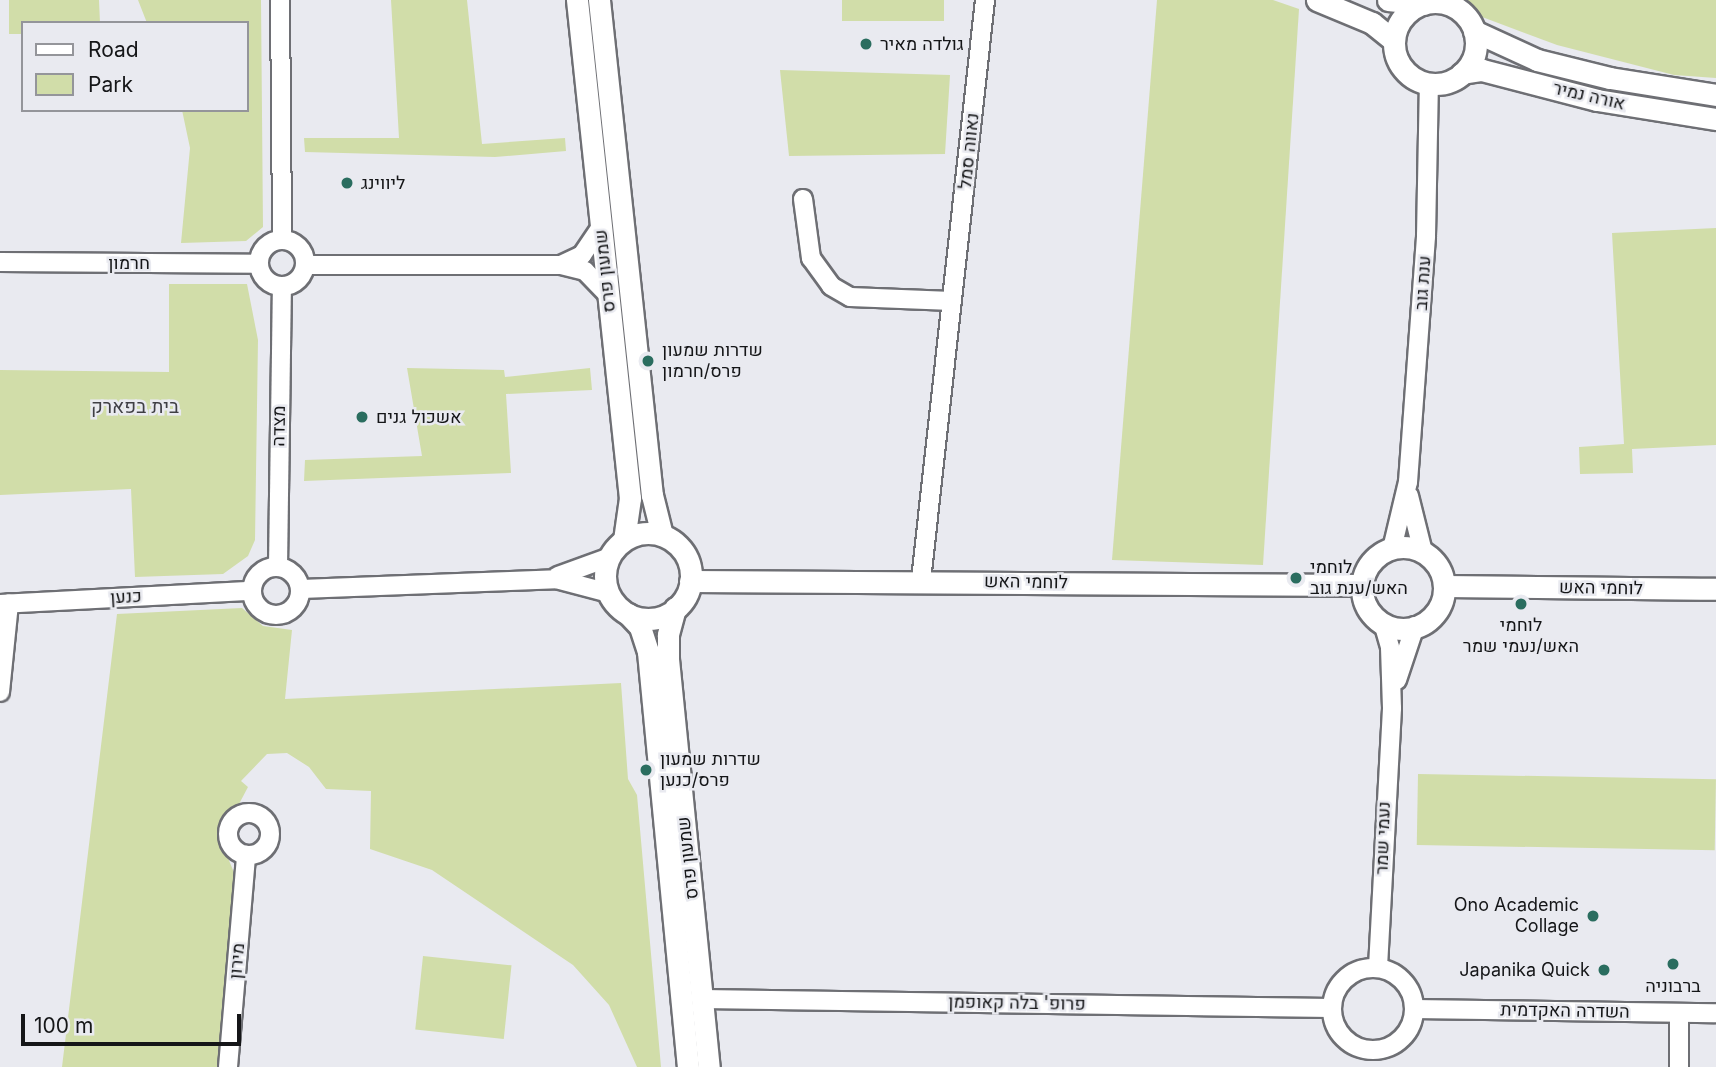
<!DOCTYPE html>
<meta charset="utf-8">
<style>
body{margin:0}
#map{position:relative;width:1716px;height:1067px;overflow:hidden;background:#e9eaf0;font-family:Inter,Heebo,sans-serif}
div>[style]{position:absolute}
.green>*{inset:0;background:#d1dda9;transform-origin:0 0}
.roads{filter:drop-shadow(2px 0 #6e6f74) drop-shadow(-2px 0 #6e6f74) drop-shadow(0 2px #6e6f74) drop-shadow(0 -2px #6e6f74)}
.minor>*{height:18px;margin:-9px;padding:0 9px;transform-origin:9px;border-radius:9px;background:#fff}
.minor>.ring{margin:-9px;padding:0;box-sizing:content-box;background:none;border:18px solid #fff;border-radius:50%}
.tertiary>*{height:21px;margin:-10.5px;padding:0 10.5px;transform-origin:10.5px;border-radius:10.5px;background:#fff}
.tertiary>.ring{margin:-10.5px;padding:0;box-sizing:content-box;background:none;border:21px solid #fff;border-radius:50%}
.dots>*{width:19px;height:19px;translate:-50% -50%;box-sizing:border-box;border:4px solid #e9eaf0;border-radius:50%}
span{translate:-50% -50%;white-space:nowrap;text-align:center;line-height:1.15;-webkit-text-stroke:5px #e9eaf0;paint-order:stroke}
.poi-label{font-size:18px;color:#151618}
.left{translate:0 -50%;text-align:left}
.right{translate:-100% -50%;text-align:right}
.street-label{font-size:18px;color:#151618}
.neighbourhood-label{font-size:19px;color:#3f3f44}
.legend{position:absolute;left:21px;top:21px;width:228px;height:91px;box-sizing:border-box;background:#e9eaf0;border:2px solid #94959a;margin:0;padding:9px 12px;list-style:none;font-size:21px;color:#151618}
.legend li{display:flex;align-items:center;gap:14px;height:35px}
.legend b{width:35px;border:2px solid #94959a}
.scale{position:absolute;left:21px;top:1014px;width:220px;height:32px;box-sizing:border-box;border:4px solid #151618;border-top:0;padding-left:9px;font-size:21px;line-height:24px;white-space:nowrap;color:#151618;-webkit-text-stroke:5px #e9eaf0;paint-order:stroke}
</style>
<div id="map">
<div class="green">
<i style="clip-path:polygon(9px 0,99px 0,100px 23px,23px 23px,23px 34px,9px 34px)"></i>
<i style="clip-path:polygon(138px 0,261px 0,263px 227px,246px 241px,181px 243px,190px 148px,182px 110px,247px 110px,247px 23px,147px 23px)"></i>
<i style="clip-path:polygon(391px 0,467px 0,482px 144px,565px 138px,566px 151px,495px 157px,305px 152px,304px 138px,399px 138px)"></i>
<i style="left:842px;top:0;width:102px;height:21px"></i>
<i style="clip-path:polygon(1157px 0,1273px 0,1299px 9px,1263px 565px,1112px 560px)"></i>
<i style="clip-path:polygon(1437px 0,1716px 0,1716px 78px,1674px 75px,1557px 45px)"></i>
<i style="clip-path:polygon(780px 70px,950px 75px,945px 154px,789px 156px)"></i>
<i style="clip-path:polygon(1716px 228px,1716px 445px,1632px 449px,1633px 473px,1580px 474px,1579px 447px,1624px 444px,1612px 233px)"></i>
<i style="clip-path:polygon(169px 284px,247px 284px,258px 340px,255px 540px,248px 556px,223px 574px,135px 577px,131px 489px,0 495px,0 370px,169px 372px)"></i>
<i style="clip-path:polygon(407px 368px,504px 370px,505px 377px,590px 368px,592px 390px,506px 394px,511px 473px,304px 481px,305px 460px,422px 456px)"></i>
<i style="clip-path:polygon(242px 608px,263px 626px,292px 630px,285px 699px,621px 683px,628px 779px,637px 795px,661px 1067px,637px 1067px,609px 1005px,573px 965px,432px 870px,370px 849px,371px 791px,326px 789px,309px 767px,287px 753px,267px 754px,241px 781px,248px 787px,239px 804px,222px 819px,221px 841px,235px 875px,218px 1067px,62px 1067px,117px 614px)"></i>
<i style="left:1418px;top:774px;width:298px;height:71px;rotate:1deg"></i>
<i style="left:423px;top:956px;width:89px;height:74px;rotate:6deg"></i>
</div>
<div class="roads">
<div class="minor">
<i style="left:280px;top:0;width:240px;rotate:89.5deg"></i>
<i style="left:803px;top:199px;width:60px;rotate:82.3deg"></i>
<i style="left:811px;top:258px;width:34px;rotate:54deg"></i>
<i style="left:831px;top:286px;width:22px;rotate:30deg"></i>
<i style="left:850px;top:297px;width:102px;rotate:2.2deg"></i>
<i class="ring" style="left:259px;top:240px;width:28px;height:28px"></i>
<i style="left:0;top:262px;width:259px;rotate:0.4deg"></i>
<i style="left:305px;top:265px;width:256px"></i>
<i style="left:561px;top:265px;width:25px;rotate:14deg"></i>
<i style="left:585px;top:271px;width:32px;rotate:46deg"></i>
<i style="left:561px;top:265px;width:23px;rotate:-25deg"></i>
<i style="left:582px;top:255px;width:32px;rotate:-56deg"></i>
<i style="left:1409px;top:496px;width:58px;rotate:76deg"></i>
<i style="left:1392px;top:549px;width:69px;rotate:-76.6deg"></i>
<i style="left:1408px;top:482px;width:247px;rotate:-85.8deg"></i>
<i style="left:1426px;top:236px;width:153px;rotate:-88.9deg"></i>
<i style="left:278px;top:567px;width:281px;rotate:-89.2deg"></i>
<i class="ring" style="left:252px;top:567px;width:30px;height:30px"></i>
<i style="left:558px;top:576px;width:55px;rotate:-20.1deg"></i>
<i style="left:921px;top:580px;width:584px;rotate:-83.7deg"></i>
<i style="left:301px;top:589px;width:255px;rotate:-2.2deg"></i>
<i style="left:556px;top:579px;width:55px;rotate:14.8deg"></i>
<i style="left:0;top:604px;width:252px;rotate:-3deg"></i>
<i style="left:1397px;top:680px;width:57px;rotate:-71.6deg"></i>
<i style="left:0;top:692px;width:89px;rotate:-84.2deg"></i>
<i class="ring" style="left:228px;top:813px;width:24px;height:24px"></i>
<i style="left:1378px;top:967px;width:259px;rotate:-86.9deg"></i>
<i style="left:1392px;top:708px;width:61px;rotate:-91.9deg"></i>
<i style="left:1390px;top:647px;width:25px;rotate:-106deg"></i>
<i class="ring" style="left:1332px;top:968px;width:64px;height:64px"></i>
<i style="left:702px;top:999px;width:629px;rotate:0.82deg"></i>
<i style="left:1414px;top:1009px;width:302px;rotate:0.8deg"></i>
<i style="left:228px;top:1067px;width:213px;rotate:-85.1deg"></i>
<i style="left:1679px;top:1067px;width:54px;rotate:-90deg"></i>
</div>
<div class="tertiary">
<i style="left:577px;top:0;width:501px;rotate:83.93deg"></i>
<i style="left:630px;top:498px;width:42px;rotate:98.1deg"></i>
<i style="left:599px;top:0;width:498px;rotate:83.9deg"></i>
<i style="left:652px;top:495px;width:41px;rotate:76deg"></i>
<i style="left:1317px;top:0;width:60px;rotate:22.7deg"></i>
<i style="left:1372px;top:23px;width:28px;rotate:39deg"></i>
<i style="left:1388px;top:0;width:36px;rotate:6deg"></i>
<i class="ring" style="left:1394px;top:2px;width:61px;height:61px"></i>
<i style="left:1474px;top:31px;width:69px;rotate:24.7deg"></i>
<i style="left:1537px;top:60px;width:75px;rotate:13.9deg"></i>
<i style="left:1610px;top:78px;width:107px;rotate:9.1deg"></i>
<i style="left:1462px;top:73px;width:20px;rotate:-9deg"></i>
<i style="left:1482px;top:70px;width:119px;rotate:14.6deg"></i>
<i style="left:1597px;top:100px;width:121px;rotate:9.1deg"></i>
<i class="ring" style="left:605px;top:533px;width:65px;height:65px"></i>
<i class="ring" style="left:1362px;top:547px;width:61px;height:61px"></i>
<i style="left:690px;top:581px;width:672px;rotate:0.34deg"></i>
<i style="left:1444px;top:586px;width:272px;rotate:0.6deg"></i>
<i style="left:675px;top:608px;width:28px;rotate:105deg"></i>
<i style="left:668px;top:635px;width:24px;rotate:90deg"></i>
<i style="left:668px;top:659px;width:410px;rotate:84.3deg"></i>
<i style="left:628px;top:614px;width:18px;rotate:47deg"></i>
<i style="left:640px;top:627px;width:26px;rotate:72deg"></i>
<i style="left:648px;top:652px;width:417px;rotate:84.5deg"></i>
</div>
</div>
<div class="dots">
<i style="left:866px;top:44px;background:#2a6d5f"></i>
<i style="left:347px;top:183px;background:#2a6d5f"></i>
<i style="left:648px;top:361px;background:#2a6d5f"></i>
<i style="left:362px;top:417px;background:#2a6d5f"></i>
<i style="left:1296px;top:578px;background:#2a6d5f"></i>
<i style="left:1521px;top:604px;background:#2a6d5f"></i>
<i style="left:646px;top:770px;background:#2a6d5f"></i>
<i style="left:1593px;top:916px;background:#2a6d5f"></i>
<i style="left:1673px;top:964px;background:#2a6d5f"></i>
<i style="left:1604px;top:970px;background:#2a6d5f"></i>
</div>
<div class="poi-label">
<span class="left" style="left:880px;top:44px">גולדה מאיר</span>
<span class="left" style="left:361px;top:183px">ליווינג</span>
<span class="left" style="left:662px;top:361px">שדרות שמעון<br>פרס/חרמון</span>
<span class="left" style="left:376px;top:417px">אשכול גנים</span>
<span class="left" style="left:1310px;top:578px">לוחמי<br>האש/ענת גוב</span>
<span style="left:1521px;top:636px">לוחמי<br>האש/נעמי שמר</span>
<span class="left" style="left:660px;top:770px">שדרות שמעון<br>פרס/כנען</span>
<span class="right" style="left:1579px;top:916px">Ono Academic<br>Collage</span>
<span class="right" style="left:1590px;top:970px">Japanika Quick</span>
<span style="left:1673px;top:986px">ברבוניה</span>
</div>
<div class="street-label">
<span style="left:1589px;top:96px;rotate:13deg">אורה נמיר</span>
<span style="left:969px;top:151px;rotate:-84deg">נאווה סמל</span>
<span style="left:129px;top:263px">חרמון</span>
<span style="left:605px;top:271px;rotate:-96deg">שמעון פרס</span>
<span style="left:1423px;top:283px;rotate:-86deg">ענת גוב</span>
<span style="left:279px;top:426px;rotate:-89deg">מצדה</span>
<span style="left:1026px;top:582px;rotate:1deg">לוחמי האש</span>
<span style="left:1601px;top:588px;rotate:1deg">לוחמי האש</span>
<span style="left:126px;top:597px;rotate:-3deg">כנען</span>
<span style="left:1383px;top:838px;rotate:-88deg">נעמי שמר</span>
<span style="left:688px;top:858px;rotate:-96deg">שמעון פרס</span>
<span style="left:237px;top:961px;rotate:-85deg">מירון</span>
<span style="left:1017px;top:1003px;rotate:1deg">פרופ' בלה קאופמן</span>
<span style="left:1565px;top:1011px;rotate:1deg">השדרה האקדמית</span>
</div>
<div class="neighbourhood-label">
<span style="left:135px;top:407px">בית בפארק</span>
</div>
<ul class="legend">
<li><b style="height:9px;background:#fff"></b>Road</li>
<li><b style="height:19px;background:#d1dda9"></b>Park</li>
</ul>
<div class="scale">100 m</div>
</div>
